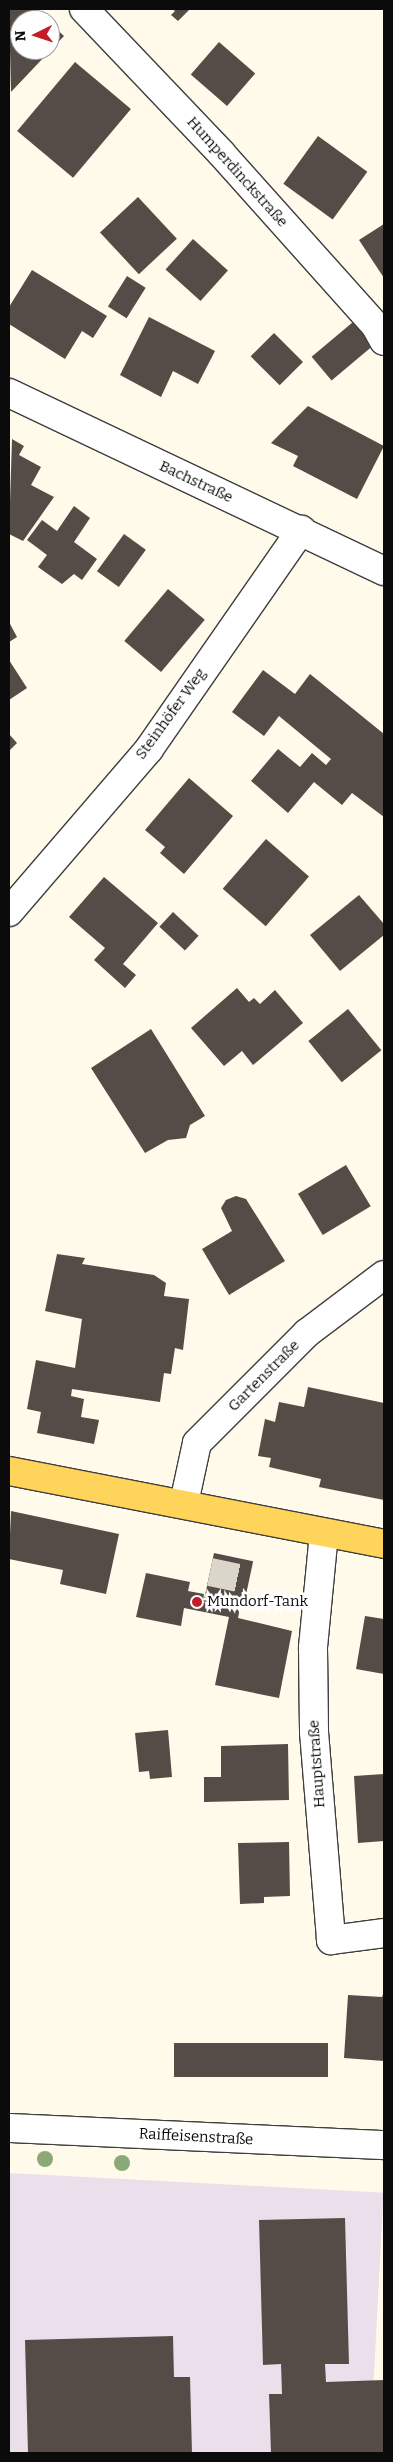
<!DOCTYPE html>
<meta charset="utf-8">
<style>
body{margin:0}
#map{position:relative;width:393px;height:2462px;overflow:hidden;background:#fffaea;font-family:Bitter,serif}
div>[style]{position:absolute}
.industrial>*{inset:0;background:#eadfeb;transform-origin:0 0}
.building>*{inset:0;background:#554c47;transform-origin:0 0}
.minor-tunnel>*{height:28px;margin-top:-14px;transform-origin:0;background:repeating-linear-gradient(90deg,#dad6c9 0 28px,transparent 0 42px)}
.roads{filter:drop-shadow(1px 0 #3e3e3e) drop-shadow(-1px 0 #3e3e3e) drop-shadow(0 1px #3e3e3e) drop-shadow(0 -1px #3e3e3e)}
.minor>*{height:28px;margin:-14px;padding:0 14px;transform-origin:14px;border-radius:14px;background:#fff}
.major>*{height:28px;margin:-14px;padding:0 14px;transform-origin:14px;border-radius:14px;background:#ffd45a}
.trees>*{width:16px;height:16px;margin:-8px;border-radius:50%;background:#8aa976}
.dots>*{width:14px;height:14px;translate:-50% -50%;box-sizing:border-box;border:2px solid #fff;border-radius:50%}
span{translate:-50% -50%;white-space:nowrap;text-align:center;line-height:1.15;-webkit-text-stroke:5px #fff;paint-order:stroke}
.street-label{font-size:15px;color:#0b0b0b}
.poi-label{font-size:15px;color:#0b0b0b}
.left{translate:0 -50%;text-align:left}
.frame{position:absolute;inset:0;border:10px solid #0b0b0b;pointer-events:none}
.north{position:absolute;left:10px;top:10px;width:50px;height:50px;box-sizing:border-box;background:#fff;border:1px solid #9d9d9d;border-radius:50%;rotate:266deg;font-size:14px;font-weight:700;line-height:20px;text-align:center;color:#0b0b0b}
.north::after{content:'';display:block;margin:auto;width:18px;height:22px;background:#c41b26;clip-path:polygon(50% 0,100% 100%,50% 72%,0 100%)}
</style>
<div id="map">
<div class="industrial">
<i style="left:9px;top:2173px;width:375px;height:280px;rotate:3deg"></i>
</div>
<div class="building">
<i style="clip-path:polygon(9px 9px,35px 9px,47px 20px,20px 20px,20px 50px,50px 50px,50px 23px,64px 36px,11px 92px)"></i>
<i style="clip-path:polygon(172px 9px,190px 9px,178px 21px,171px 15px,175px 11px)"></i>
<i style="left:219px;top:42px;width:48px;height:43px;rotate:41deg"></i>
<i style="left:75px;top:62px;width:73px;height:90px;rotate:40deg"></i>
<i style="left:318px;top:136px;width:61px;height:59px;rotate:36deg"></i>
<i style="left:138px;top:197px;width:57px;height:52px;rotate:47deg"></i>
<i style="clip-path:polygon(384px 224px,384px 278px,359px 240px)"></i>
<i style="left:193px;top:239px;width:47px;height:41px;rotate:42deg"></i>
<i style="clip-path:polygon(32px 270px,107px 316px,93px 338px,82px 331px,65px 359px,9px 324px,9px 307px)"></i>
<i style="left:127px;top:276px;width:22px;height:36px;rotate:32deg"></i>
<i style="clip-path:polygon(149px 317px,215px 351px,198px 384px,173px 371px,161px 397px,120px 375px)"></i>
<i style="left:353px;top:322px;width:31px;height:54px;rotate:50deg"></i>
<i style="left:274px;top:333px;width:41px;height:33px;rotate:45deg"></i>
<i style="clip-path:polygon(308px 406px,384px 446px,357px 499px,293px 466px,298px 456px,271px 443px)"></i>
<i style="clip-path:polygon(12px 439px,24px 446px,19px 455px,41px 467px,31px 485px,54px 497px,23px 541px,9px 534px)"></i>
<i style="clip-path:polygon(74px 506px,90px 518px,74px 542px,97px 559px,82px 580px,74px 574px,62px 584px,38px 567px,47px 555px,27px 540px,42px 520px,57px 531px)"></i>
<i style="left:124px;top:534px;width:27px;height:46px;rotate:36deg"></i>
<i style="left:168px;top:589px;width:48px;height:68px;rotate:40deg"></i>
<i style="clip-path:polygon(9px 622px,17px 637px,9px 642px)"></i>
<i style="clip-path:polygon(9px 660px,27px 688px,9px 700px)"></i>
<i style="clip-path:polygon(263px 670px,295px 694px,310px 674px,384px 734px,384px 817px,352px 793px,342px 805px,314px 782px,288px 813px,251px 781px,278px 749px,300px 767px,312px 753px,326px 765px,331px 759px,279px 716px,264px 736px,232px 712px)"></i>
<i style="clip-path:polygon(9px 734px,17px 743px,9px 751px)"></i>
<i style="clip-path:polygon(189px 778px,233px 816px,184px 874px,160px 853px,165px 847px,145px 830px)"></i>
<i style="left:266px;top:839px;width:57px;height:66px;rotate:41deg"></i>
<i style="clip-path:polygon(104px 877px,158px 923px,123px 964px,136px 975px,125px 988px,94px 960px,105px 948px,69px 917px)"></i>
<i style="clip-path:polygon(359px 895px,384px 924px,384px 935px,340px 971px,310px 935px)"></i>
<i style="left:173px;top:912px;width:35px;height:20px;rotate:43deg"></i>
<i style="clip-path:polygon(237px 988px,249px 1002px,254px 998px,260px 1004px,275px 990px,303px 1023px,253px 1065px,242px 1051px,224px 1066px,191px 1028px)"></i>
<i style="left:348px;top:1009px;width:53px;height:51px;rotate:51deg"></i>
<i style="clip-path:polygon(151px 1029px,205px 1116px,190px 1125px,186px 1138px,168px 1140px,145px 1153px,91px 1068px)"></i>
<i style="left:346px;top:1165px;width:48px;height:56px;rotate:59deg"></i>
<i style="clip-path:polygon(236px 1196px,246px 1199px,285px 1261px,229px 1295px,202px 1249px,232px 1231px,221px 1208px,226px 1200px)"></i>
<i style="clip-path:polygon(57px 1254px,85px 1258px,82px 1264px,154px 1275px,166px 1283px,164px 1296px,189px 1299px,183px 1350px,175px 1348px,171px 1374px,164px 1373px,160px 1402px,72px 1389px,71px 1396px,84px 1399px,81px 1417px,99px 1420px,94px 1444px,37px 1433px,41px 1412px,27px 1409px,36px 1360px,75px 1368px,82px 1319px,45px 1311px)"></i>
<i style="clip-path:polygon(308px 1387px,384px 1403px,384px 1500px,319px 1487px,321px 1479px,269px 1467px,271px 1458px,258px 1456px,265px 1419px,275px 1422px,279px 1402px,304px 1407px)"></i>
<i style="clip-path:polygon(11px 1511px,119px 1534px,106px 1594px,60px 1584px,63px 1570px,9px 1559px)"></i>
<i style="left:214px;top:1553px;width:40px;height:46px;rotate:12deg"></i>
<i style="clip-path:polygon(146px 1573px,190px 1582px,188px 1591px,204px 1594px,203px 1600px,240px 1607px,238px 1618px,292px 1631px,279px 1698px,215px 1685px,229px 1617px,184px 1608px,181px 1626px,136px 1617px)"></i>
<i style="clip-path:polygon(365px 1616px,384px 1619px,384px 1674px,356px 1669px)"></i>
<i style="clip-path:polygon(168px 1730px,172px 1777px,150px 1779px,149px 1771px,139px 1772px,135px 1733px)"></i>
<i style="clip-path:polygon(288px 1744px,289px 1800px,204px 1802px,204px 1777px,221px 1777px,221px 1746px)"></i>
<i style="clip-path:polygon(384px 1774px,384px 1841px,358px 1843px,354px 1776px)"></i>
<i style="clip-path:polygon(289px 1842px,290px 1896px,264px 1897px,264px 1903px,240px 1904px,238px 1843px)"></i>
<i style="clip-path:polygon(384px 1992px,384px 2061px,344px 2058px,348px 1995px,382px 1997px)"></i>
<i style="left:328px;top:2043px;width:34px;height:154px;rotate:90deg"></i>
<i style="clip-path:polygon(345px 2218px,349px 2364px,325px 2364px,326px 2382px,384px 2380px,384px 2453px,271px 2453px,269px 2394px,282px 2394px,281px 2364px,263px 2365px,259px 2220px)"></i>
<i style="clip-path:polygon(173px 2336px,174px 2377px,190px 2377px,192px 2453px,28px 2453px,25px 2340px)"></i>
</div>
<div class="minor-tunnel">
<i style="left:210px;top:1572px;width:40px;rotate:12deg"></i>
</div>
<div class="roads">
<div class="minor">
<i style="left:84px;top:9px;width:199px;rotate:46.4deg"></i>
<i style="left:221px;top:153px;width:231px;rotate:48.2deg"></i>
<i style="left:375px;top:325px;width:18px;rotate:61deg"></i>
<i style="left:9px;top:393px;width:415px;rotate:25.4deg"></i>
<i style="left:9px;top:912px;width:215px;rotate:-49.3deg"></i>
<i style="left:149px;top:749px;width:267px;rotate:-55.2deg"></i>
<i style="left:184px;top:1503px;width:61px;rotate:-77.8deg"></i>
<i style="left:197px;top:1443px;width:156px;rotate:-45deg"></i>
<i style="left:307px;top:1333px;width:96px;rotate:-37deg"></i>
<i style="left:324px;top:1533px;width:116px;rotate:95.5deg"></i>
<i style="left:313px;top:1648px;width:84px;rotate:89.3deg"></i>
<i style="left:314px;top:1732px;width:209px;rotate:85.3deg"></i>
<i style="left:331px;top:1940px;width:53px;rotate:-7.5deg"></i>
<i style="left:9px;top:2128px;width:375px;rotate:2.6deg"></i>
</div>
<div class="major">
<i style="left:9px;top:1471px;width:382px;rotate:11deg"></i>
</div>
</div>
<div class="trees">
<i style="left:45px;top:2159px"></i>
<i style="left:122px;top:2163px"></i>
</div>
<div class="dots">
<i style="left:197px;top:1602px;background:#c41b26"></i>
</div>
<div class="street-label">
<span style="left:237px;top:172px;rotate:48deg">Humperdinckstraße</span>
<span style="left:196px;top:482px;rotate:25deg">Bachstraße</span>
<span style="left:171px;top:714px;rotate:-54deg">Steinhöfer Weg</span>
<span style="left:264px;top:1376px;rotate:-45deg">Gartenstraße</span>
<span style="left:317px;top:1764px;rotate:-94deg">Hauptstraße</span>
<span style="left:196px;top:2137px;rotate:3deg">Raiffeisenstraße</span>
</div>
<div class="poi-label">
<span class="left" style="left:207px;top:1602px">Mundorf-Tank</span>
</div>
<div class="frame"></div>
<div class="north">N</div>
</div>
